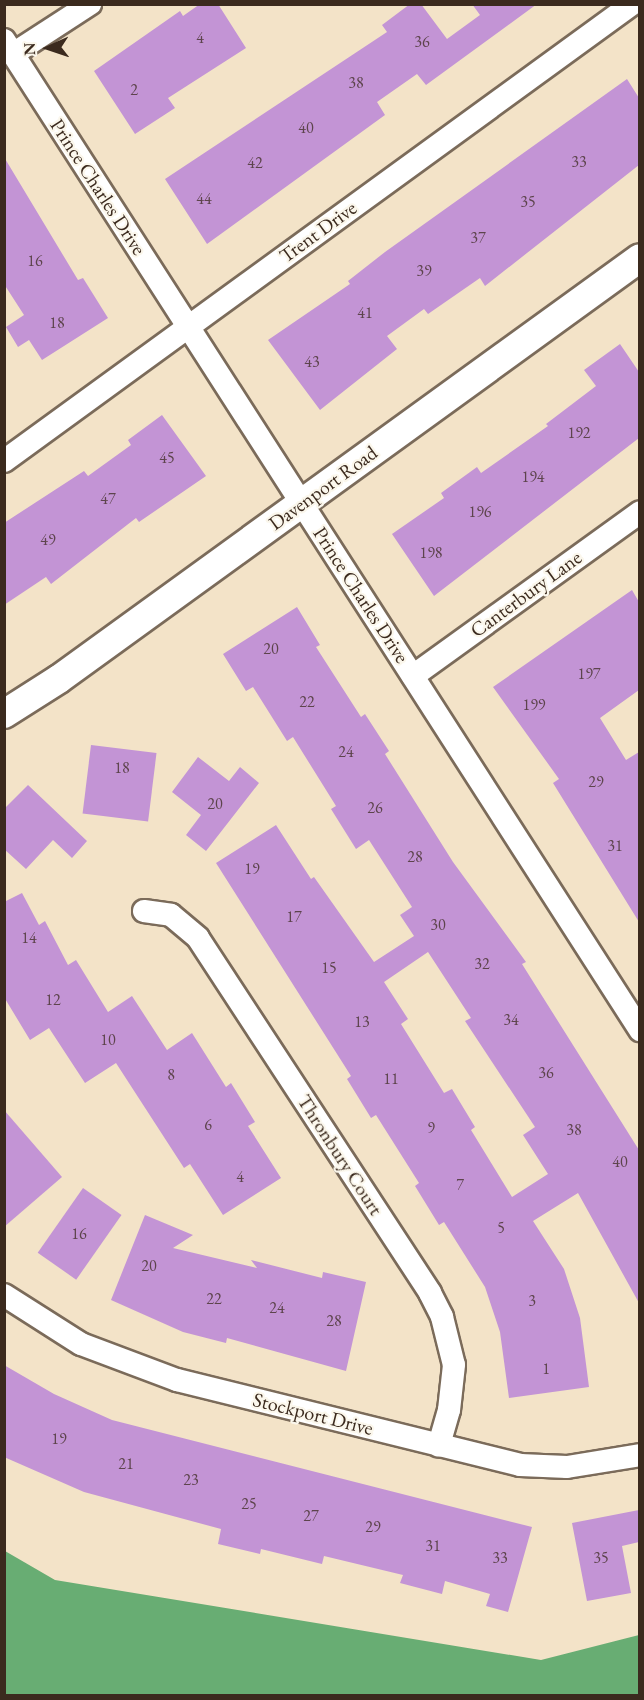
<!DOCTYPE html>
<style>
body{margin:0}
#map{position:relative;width:644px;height:1700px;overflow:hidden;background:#f3e3c8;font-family:"EB Garamond",serif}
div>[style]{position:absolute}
.forest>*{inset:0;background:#68ad73}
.building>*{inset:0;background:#c394d5;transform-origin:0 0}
.roads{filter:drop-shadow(2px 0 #7b6b5a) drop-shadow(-2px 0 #7b6b5a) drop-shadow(0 2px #7b6b5a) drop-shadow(0 -2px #7b6b5a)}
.minor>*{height:22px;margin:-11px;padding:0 11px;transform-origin:11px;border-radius:11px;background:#fff}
.tertiary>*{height:28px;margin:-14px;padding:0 14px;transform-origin:14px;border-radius:14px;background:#fff}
span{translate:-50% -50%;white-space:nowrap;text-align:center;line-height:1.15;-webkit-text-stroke:4.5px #fbf7ec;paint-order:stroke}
.number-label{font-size:16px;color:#5d444c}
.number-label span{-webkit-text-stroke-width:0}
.street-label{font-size:20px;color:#3b2a1e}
.frame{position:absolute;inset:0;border:6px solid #3b2a1e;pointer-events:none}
.north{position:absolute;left:18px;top:18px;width:60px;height:60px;-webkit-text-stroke:4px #fbf7ec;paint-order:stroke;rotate:267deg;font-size:16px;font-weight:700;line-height:24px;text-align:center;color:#3b2a1e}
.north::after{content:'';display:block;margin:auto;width:21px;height:27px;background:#3b2a1e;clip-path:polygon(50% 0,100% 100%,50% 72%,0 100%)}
</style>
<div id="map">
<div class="forest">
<i style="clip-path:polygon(5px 1551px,55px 1580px,541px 1660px,639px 1635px,639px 1695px,5px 1695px)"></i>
</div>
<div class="building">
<i style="clip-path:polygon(200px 4px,218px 4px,246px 48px,168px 98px,175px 108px,135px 134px,94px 71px,180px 11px,183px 16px)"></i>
<i style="clip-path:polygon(410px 4px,421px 4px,447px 39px,480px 15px,472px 4px,537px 4px,426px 85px,417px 74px,377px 102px,385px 115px,207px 244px,165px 179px,387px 32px,382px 25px)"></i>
<i style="clip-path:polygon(627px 79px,639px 98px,639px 165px,485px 286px,480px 278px,428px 314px,424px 309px,387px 336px,397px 349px,320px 410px,268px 340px,350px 284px,348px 281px,385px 252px)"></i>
<i style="clip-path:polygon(4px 157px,78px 280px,83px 278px,108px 318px,42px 360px,29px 340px,18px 347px,6px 327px,24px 315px,4px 284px)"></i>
<i style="clip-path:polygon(620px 344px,639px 372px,639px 438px,434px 596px,392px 534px,444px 498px,441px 493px,477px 467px,481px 473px,548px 426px,546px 424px,596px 386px,584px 370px)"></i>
<i style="clip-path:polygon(162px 415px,206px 476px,139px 522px,136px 518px,51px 584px,46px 577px,4px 605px,4px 523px,84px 471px,88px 476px,131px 445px,128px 440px)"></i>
<i style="clip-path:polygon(632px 590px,639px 602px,639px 690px,600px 718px,626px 760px,639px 752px,639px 922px,553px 783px,559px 779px,493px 687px)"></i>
<i style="clip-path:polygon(evenodd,297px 607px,320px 645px,316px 647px,361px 717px,365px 714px,389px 751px,385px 754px,453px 862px,526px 962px,522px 964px,639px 1150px,639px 1303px,578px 1193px,533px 1221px,564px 1269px,580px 1318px,589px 1387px,509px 1398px,500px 1332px,485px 1287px,444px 1222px,439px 1225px,415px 1186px,419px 1183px,376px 1115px,371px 1118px,347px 1079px,351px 1076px,216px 863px,276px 825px,311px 879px,314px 877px,374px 962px,414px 936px,400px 915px,412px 907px,369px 840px,356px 849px,331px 809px,336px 806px,293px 737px,287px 741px,253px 687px,246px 691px,223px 654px,297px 607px,428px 952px,471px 1018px,465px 1021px,535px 1127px,523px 1135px,548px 1174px,512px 1197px,471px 1130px,475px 1127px,452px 1089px,444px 1093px,401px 1024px,408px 1019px,384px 982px,428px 952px)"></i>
<i style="left:91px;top:745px;width:66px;height:69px;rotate:7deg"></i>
<i style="clip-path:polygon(198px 757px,229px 781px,240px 767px,259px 783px,206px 851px,186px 835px,201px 815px,172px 792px)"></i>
<i style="clip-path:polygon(28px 785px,87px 841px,72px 858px,53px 840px,26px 869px,4px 849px,4px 809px)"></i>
<i style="clip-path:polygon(22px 893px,39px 925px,45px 921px,68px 965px,76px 960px,108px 1012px,132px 996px,167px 1050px,192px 1033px,226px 1087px,231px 1083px,255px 1122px,248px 1126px,281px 1178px,223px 1215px,190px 1164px,184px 1168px,116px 1063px,85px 1083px,49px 1028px,30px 1040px,4px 997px,4px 902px)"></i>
<i style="clip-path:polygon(4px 1110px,62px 1177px,4px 1227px)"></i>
<i style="left:83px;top:1188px;width:47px;height:79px;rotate:35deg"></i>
<i style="clip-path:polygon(145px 1215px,193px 1235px,173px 1248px,257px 1268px,251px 1260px,322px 1278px,323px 1272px,366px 1282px,346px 1371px,227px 1338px,226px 1343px,183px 1332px,111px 1300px)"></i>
<i style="clip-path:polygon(4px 1365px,54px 1394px,112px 1420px,532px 1527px,508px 1612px,486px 1606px,490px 1594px,445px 1581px,442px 1594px,400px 1583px,403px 1575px,324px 1556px,322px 1564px,261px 1549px,260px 1554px,218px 1544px,221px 1529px,84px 1492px,4px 1457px)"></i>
<i style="clip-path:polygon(639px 1510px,639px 1542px,622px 1546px,631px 1593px,587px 1601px,572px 1523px)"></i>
</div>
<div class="roads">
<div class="minor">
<i style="left:4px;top:40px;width:1177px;rotate:57.28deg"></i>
<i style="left:13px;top:54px;width:92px;rotate:-33deg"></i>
<i style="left:4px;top:461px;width:777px;rotate:-36.04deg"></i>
<i style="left:413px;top:676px;width:280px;rotate:-35.8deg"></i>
<i style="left:144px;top:911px;width:27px;rotate:8deg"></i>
<i style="left:171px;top:915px;width:35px;rotate:40deg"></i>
<i style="left:198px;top:938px;width:424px;rotate:56.8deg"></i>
<i style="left:430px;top:1293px;width:27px;rotate:63deg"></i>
<i style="left:442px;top:1317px;width:49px;rotate:76deg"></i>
<i style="left:454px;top:1365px;width:45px;rotate:96.3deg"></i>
<i style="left:449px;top:1410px;width:37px;rotate:106deg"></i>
<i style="left:4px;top:1295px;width:91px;rotate:32.5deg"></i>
<i style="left:81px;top:1344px;width:103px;rotate:20.6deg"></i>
<i style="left:177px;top:1380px;width:353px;rotate:13.9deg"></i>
<i style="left:520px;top:1465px;width:47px;rotate:2.4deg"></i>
<i style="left:567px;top:1467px;width:74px;rotate:-9.3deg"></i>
</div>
<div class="tertiary">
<i style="left:4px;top:714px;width:65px;rotate:-32.5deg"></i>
<i style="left:59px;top:679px;width:717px;rotate:-35.93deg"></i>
</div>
</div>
<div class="number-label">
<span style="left:200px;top:38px">4</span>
<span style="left:422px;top:42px">36</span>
<span style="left:356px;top:83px">38</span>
<span style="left:134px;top:90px">2</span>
<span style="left:306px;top:128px">40</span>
<span style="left:579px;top:162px">33</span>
<span style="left:255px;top:163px">42</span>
<span style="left:204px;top:199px">44</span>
<span style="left:528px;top:202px">35</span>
<span style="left:478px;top:238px">37</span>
<span style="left:35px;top:261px">16</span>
<span style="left:424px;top:271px">39</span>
<span style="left:365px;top:313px">41</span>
<span style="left:57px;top:323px">18</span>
<span style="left:312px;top:362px">43</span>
<span style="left:579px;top:433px">192</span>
<span style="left:167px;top:458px">45</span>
<span style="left:533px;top:477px">194</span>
<span style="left:108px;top:499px">47</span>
<span style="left:480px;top:512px">196</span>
<span style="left:48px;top:540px">49</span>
<span style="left:431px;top:553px">198</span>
<span style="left:271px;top:649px">20</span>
<span style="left:589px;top:674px">197</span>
<span style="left:307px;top:702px">22</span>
<span style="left:534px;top:705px">199</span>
<span style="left:346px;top:752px">24</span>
<span style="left:122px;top:768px">18</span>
<span style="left:596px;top:782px">29</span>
<span style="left:215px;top:804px">20</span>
<span style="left:375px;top:808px">26</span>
<span style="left:615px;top:846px">31</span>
<span style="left:415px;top:857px">28</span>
<span style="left:252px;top:869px">19</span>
<span style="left:294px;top:917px">17</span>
<span style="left:438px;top:925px">30</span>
<span style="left:29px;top:938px">14</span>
<span style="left:482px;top:964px">32</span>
<span style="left:329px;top:968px">15</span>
<span style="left:53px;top:1000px">12</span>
<span style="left:511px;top:1020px">34</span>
<span style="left:362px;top:1022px">13</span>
<span style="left:108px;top:1040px">10</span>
<span style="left:546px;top:1073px">36</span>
<span style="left:171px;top:1075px">8</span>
<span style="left:391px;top:1079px">11</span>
<span style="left:208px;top:1125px">6</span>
<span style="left:431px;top:1128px">9</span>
<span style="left:574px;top:1130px">38</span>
<span style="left:620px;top:1162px">40</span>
<span style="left:240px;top:1177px">4</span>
<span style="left:460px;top:1185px">7</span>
<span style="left:501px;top:1228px">5</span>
<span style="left:79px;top:1234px">16</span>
<span style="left:149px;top:1266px">20</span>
<span style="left:214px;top:1299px">22</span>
<span style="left:532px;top:1301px">3</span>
<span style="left:277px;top:1308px">24</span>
<span style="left:334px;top:1321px">28</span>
<span style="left:546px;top:1369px">1</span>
<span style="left:59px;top:1439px">19</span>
<span style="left:126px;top:1464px">21</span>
<span style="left:191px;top:1480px">23</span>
<span style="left:249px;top:1504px">25</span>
<span style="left:311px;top:1516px">27</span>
<span style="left:373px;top:1527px">29</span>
<span style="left:433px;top:1546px">31</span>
<span style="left:500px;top:1558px">33</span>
<span style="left:601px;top:1558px">35</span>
</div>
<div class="street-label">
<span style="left:98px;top:187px;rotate:57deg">Prince Charles Drive</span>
<span style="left:318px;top:232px;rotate:-36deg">Trent Drive</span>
<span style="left:323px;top:488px;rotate:-36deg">Davenport Road</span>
<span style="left:526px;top:594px;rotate:-36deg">Canterbury Lane</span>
<span style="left:361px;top:595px;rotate:57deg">Prince Charles Drive</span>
<span style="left:340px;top:1155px;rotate:57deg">Thronbury Court</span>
<span style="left:313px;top:1414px;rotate:14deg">Stockport Drive</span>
</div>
<div class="frame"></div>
<div class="north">N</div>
</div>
